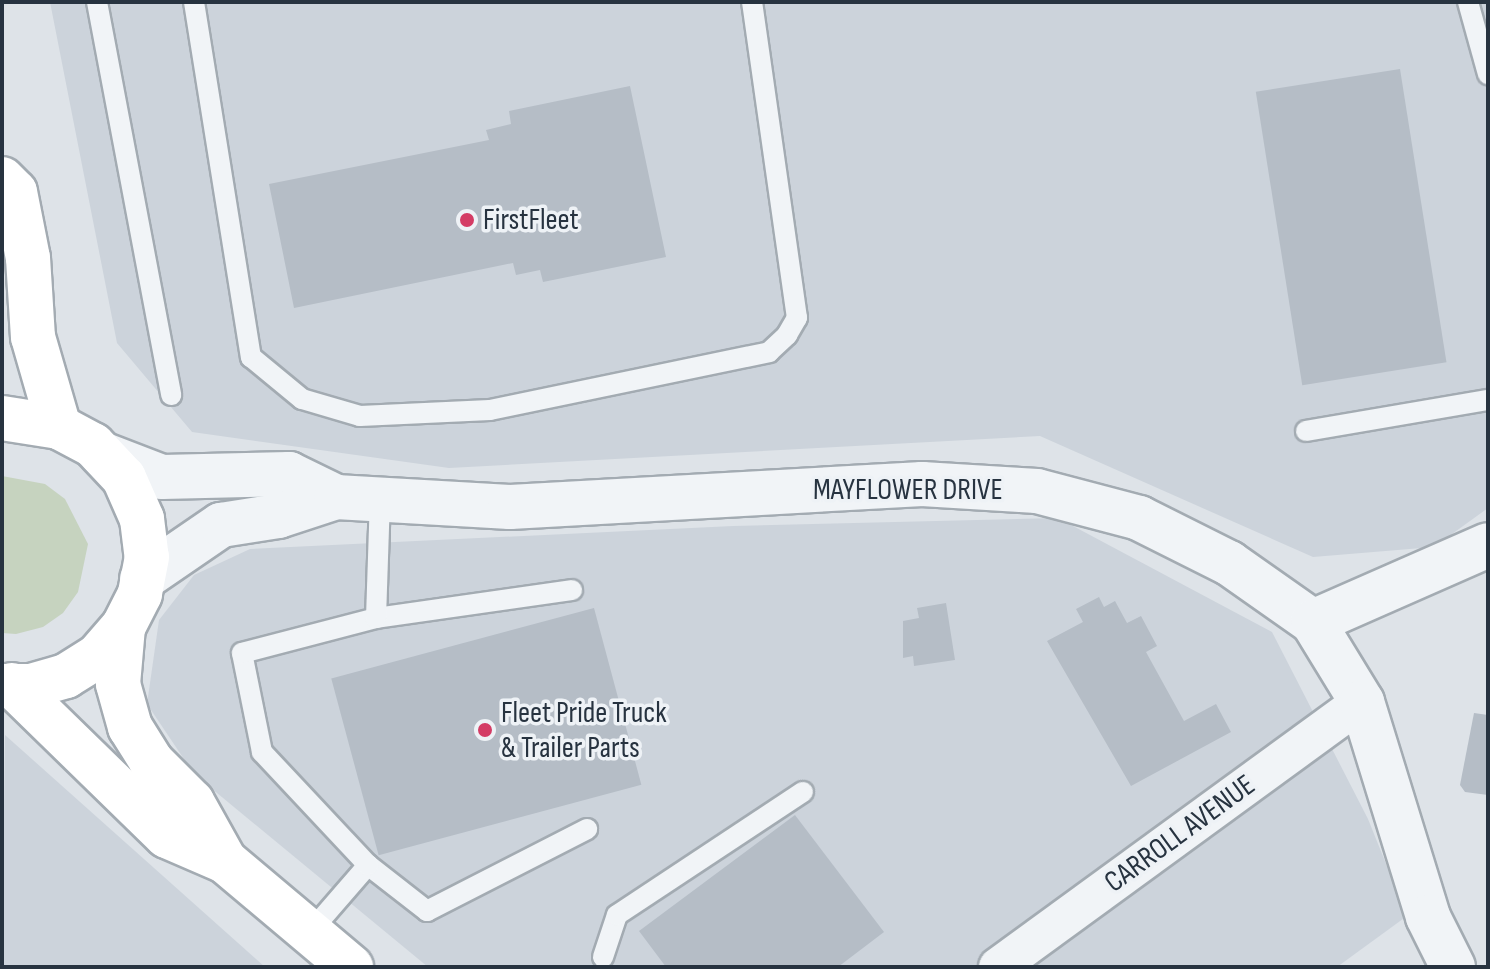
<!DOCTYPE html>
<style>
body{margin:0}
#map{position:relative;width:1490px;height:969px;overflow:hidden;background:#dee3e8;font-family:"Sofia Sans Condensed",sans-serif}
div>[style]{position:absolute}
.built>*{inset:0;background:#ccd3db}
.green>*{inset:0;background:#c6d3bf}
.building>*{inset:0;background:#b5bdc6;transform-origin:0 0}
.roads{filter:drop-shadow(2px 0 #a3abb2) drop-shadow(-2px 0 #a3abb2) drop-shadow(0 2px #a3abb2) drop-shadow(0 -2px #a3abb2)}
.service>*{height:20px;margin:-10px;padding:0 10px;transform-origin:10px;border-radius:10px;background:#f1f4f7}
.minor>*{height:38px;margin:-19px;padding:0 19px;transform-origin:19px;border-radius:19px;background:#f1f4f7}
.tertiary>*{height:44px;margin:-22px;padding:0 22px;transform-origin:22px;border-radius:22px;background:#f1f4f7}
.secondary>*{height:44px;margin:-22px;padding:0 22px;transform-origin:22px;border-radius:22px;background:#fff}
.dots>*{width:22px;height:22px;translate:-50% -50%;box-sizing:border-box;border:4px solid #eef2f6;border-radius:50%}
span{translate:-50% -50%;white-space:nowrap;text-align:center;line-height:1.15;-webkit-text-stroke:7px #eef2f6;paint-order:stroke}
.poi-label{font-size:30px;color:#273340}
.left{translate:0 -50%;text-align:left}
.street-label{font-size:30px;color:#273340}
.frame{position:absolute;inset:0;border:4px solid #273340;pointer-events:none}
</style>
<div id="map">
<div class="built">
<i style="clip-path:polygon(50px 2px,1488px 2px,1488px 508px,1434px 547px,1313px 557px,1040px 436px,449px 468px,192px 432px,117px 343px)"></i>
<i style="clip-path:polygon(1058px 518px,1272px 632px,1368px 819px,1407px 916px,1337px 967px,428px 967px,194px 774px,147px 704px,159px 620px,194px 575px,250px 549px,733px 526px)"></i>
<i style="clip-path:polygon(5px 735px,265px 967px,2px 967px)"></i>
</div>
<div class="green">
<i style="clip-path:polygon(2px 476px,45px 484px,65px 499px,88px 544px,78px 592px,63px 613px,43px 627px,16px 634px,2px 633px)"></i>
</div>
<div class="building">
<i style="left:1400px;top:69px;width:297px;height:146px;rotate:81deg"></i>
<i style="clip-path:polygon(630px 86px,666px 257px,543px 282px,540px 270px,516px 275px,513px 263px,294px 308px,269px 184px,489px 140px,486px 130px,511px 124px,509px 111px)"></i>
<i style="clip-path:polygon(1099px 597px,1104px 607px,1115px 601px,1127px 623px,1141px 616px,1157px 646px,1146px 652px,1184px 721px,1216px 704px,1231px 732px,1131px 786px,1047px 641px,1083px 622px,1076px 609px)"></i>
<i style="clip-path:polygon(946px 603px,955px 660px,914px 666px,913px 656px,903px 658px,903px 621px,919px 618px,917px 608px)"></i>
<i style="left:594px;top:608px;width:183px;height:272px;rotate:75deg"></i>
<i style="clip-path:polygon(1474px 713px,1488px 715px,1488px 795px,1465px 792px,1460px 785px)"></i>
<i style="clip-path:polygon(795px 815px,884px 932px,838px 967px,666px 967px,639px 931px)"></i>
</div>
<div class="roads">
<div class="service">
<i style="left:97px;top:2px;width:400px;rotate:79.3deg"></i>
<i style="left:194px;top:2px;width:360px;rotate:80.9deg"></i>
<i style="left:251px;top:357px;width:66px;rotate:39.5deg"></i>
<i style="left:302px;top:399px;width:60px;rotate:16.3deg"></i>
<i style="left:360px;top:416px;width:130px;rotate:-2.6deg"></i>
<i style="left:490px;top:410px;width:285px;rotate:-11.7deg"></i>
<i style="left:769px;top:352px;width:25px;rotate:-43deg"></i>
<i style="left:787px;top:335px;width:20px;rotate:-60deg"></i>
<i style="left:797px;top:318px;width:319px;rotate:-98.1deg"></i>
<i style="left:1468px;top:2px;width:75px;rotate:74.5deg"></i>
<i style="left:1306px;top:431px;width:185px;rotate:-9.7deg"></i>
<i style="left:376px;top:618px;width:198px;rotate:-8.1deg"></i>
<i style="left:368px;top:865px;width:75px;rotate:37.9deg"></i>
<i style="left:427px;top:911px;width:180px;rotate:-27.1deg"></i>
<i style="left:310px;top:932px;width:89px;rotate:-49.1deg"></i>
<i style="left:368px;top:865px;width:155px;rotate:-133.2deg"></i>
<i style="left:262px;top:752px;width:101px;rotate:-101.4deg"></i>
<i style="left:242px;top:653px;width:138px;rotate:-14.6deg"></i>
<i style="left:376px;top:618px;width:119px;rotate:-88.1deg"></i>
<i style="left:603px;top:957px;width:44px;rotate:-71.6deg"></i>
<i style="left:617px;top:915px;width:223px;rotate:-33.5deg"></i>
</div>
<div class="minor">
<i style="left:998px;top:967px;width:450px;rotate:-36.1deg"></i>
</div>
<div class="tertiary">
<i style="left:102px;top:454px;width:64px;rotate:21deg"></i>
<i style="left:162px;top:477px;width:127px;rotate:-1.4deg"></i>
<i style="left:289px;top:474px;width:52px;rotate:26.1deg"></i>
<i style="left:142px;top:579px;width:96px;rotate:-34.4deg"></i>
<i style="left:221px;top:525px;width:58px;rotate:-9deg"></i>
<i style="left:278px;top:516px;width:61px;rotate:-18.1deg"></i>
<i style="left:336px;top:497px;width:174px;rotate:3.3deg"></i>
<i style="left:510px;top:507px;width:413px;rotate:-3.2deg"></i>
<i style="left:922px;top:484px;width:115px;rotate:3.5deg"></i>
<i style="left:1037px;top:491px;width:106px;rotate:14.8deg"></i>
<i style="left:1139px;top:518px;width:101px;rotate:26.6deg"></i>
<i style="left:1229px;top:563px;width:103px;rotate:35.1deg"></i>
<i style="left:1313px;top:622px;width:94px;rotate:58.5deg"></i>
<i style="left:1362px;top:702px;width:225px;rotate:72.9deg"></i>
<i style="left:1428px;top:917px;width:56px;rotate:63.4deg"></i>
<i style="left:1313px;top:622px;width:191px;rotate:-23.7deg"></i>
</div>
<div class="secondary">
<i style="left:2px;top:179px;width:18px;rotate:45deg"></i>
<i style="left:15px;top:192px;width:67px;rotate:78.9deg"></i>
<i style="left:28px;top:258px;width:79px;rotate:86.4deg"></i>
<i style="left:33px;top:337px;width:94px;rotate:73.9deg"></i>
<i style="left:2px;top:418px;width:58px;rotate:9deg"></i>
<i style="left:59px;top:427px;width:38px;rotate:28deg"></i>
<i style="left:93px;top:445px;width:45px;rotate:46.8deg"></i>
<i style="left:124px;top:478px;width:45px;rotate:66.3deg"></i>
<i style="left:142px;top:519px;width:38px;rotate:83deg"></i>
<i style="left:147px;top:557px;width:38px;rotate:101deg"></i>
<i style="left:140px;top:594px;width:37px;rotate:117deg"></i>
<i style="left:123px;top:627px;width:38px;rotate:131deg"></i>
<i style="left:98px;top:656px;width:38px;rotate:148deg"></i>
<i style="left:66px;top:676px;width:37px;rotate:164deg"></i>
<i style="left:30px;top:686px;width:28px;rotate:180deg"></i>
<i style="left:123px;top:627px;width:57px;rotate:95deg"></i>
<i style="left:118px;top:684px;width:45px;rotate:74.4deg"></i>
<i style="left:130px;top:727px;width:40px;rotate:58deg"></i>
<i style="left:151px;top:761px;width:58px;rotate:45deg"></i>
<i style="left:192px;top:802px;width:68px;rotate:60.8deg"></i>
<i style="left:12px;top:685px;width:216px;rotate:44.3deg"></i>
<i style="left:167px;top:836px;width:63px;rotate:23.3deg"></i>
<i style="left:225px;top:861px;width:165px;rotate:40.1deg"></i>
</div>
</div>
<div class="dots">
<i style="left:467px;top:220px;background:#d43c65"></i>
<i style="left:485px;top:730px;background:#d43c65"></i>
</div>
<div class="poi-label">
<span class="left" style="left:483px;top:220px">FirstFleet</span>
<span class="left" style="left:501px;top:730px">Fleet Pride Truck<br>&amp; Trailer Parts</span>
</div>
<div class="street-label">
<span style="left:908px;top:490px">MAYFLOWER DRIVE</span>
<span style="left:1180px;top:834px;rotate:-36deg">CARROLL AVENUE</span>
</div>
<div class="frame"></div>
</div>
